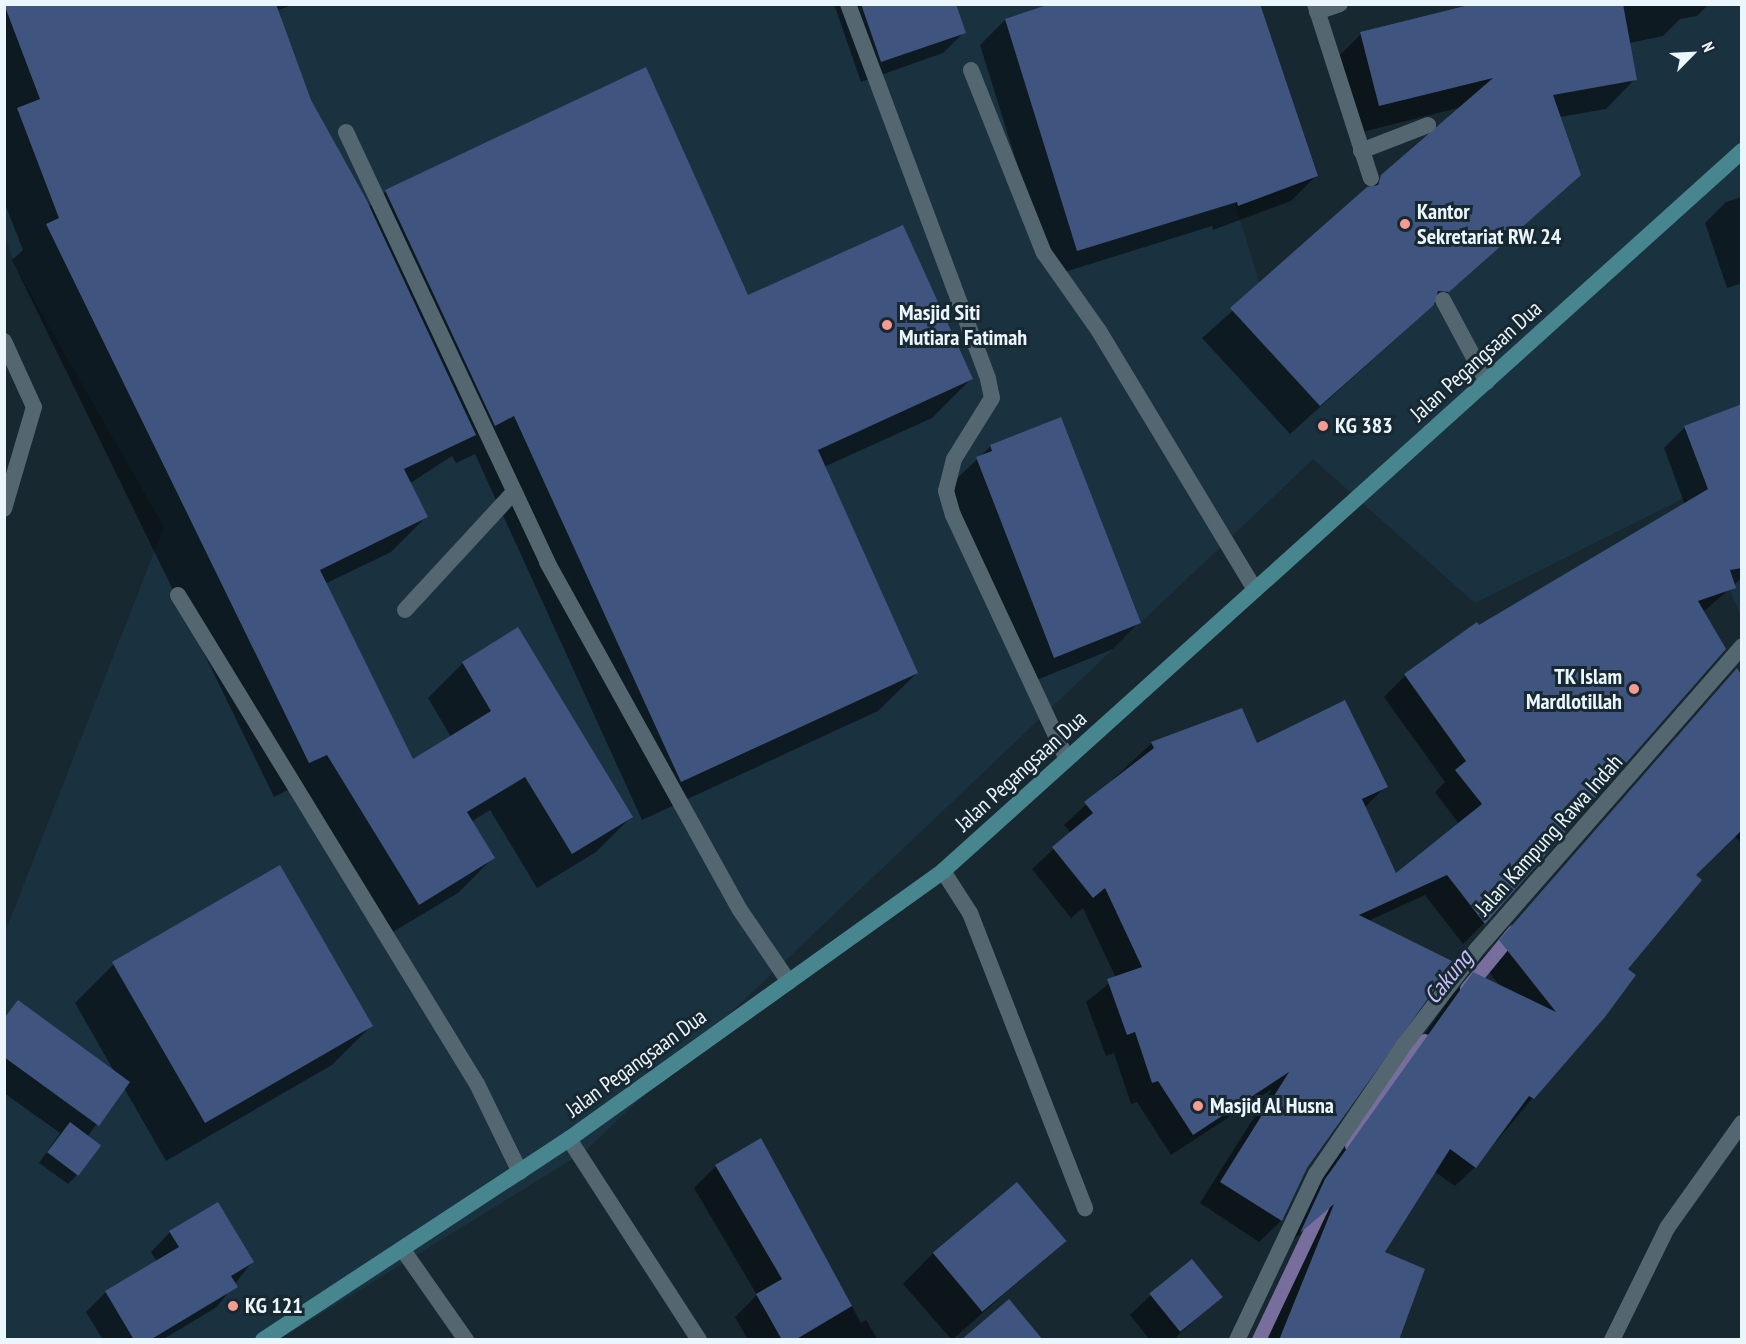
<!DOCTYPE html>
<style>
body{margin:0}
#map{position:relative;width:1746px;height:1344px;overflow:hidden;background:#172831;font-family:"PT Sans Narrow",sans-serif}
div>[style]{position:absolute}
.built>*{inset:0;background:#1a323f}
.shadow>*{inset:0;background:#0007}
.stream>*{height:14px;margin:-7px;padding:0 7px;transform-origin:7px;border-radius:7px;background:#786e9e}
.building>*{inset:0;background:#3f547e;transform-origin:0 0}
.service>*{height:16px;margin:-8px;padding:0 8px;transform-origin:8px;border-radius:8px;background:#546771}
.minor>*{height:16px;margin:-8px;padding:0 8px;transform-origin:8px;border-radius:8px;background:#546771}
.secondary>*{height:16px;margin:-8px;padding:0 8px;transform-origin:8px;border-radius:8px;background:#48868f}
.dots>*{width:16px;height:16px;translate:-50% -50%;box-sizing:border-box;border:3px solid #172831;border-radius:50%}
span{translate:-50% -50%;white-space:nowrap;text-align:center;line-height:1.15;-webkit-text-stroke:6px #172831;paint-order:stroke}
.poi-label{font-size:22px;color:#ebf6fc;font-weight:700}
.left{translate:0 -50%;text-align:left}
.right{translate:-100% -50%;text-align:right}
.street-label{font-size:22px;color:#ebf6fc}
.water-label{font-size:24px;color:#c9bcf8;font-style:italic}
.frame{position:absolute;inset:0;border:6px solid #ebf6fc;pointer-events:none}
.north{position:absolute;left:1662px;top:24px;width:60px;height:60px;-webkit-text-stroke:4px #172831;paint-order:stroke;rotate:66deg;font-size:16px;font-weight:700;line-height:24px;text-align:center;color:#ebf6fc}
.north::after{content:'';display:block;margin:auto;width:21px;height:27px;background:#ebf6fc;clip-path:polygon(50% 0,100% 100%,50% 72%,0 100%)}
</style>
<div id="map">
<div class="built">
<i style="clip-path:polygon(5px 5px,1173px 5px,1263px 294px,1540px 47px,1532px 5px,1741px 5px,1741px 615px,1686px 497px,1475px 603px,1313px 459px,584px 1152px,280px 1339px,5px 1339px,4px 935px,164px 527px,15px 267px,5px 235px)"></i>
</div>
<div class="shadow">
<i style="clip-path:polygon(4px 4px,294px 4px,277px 11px,310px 101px,368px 208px,386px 191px,645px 69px,748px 297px,971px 379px,932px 418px,824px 467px,917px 673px,878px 711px,642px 820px,475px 454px,456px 463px,452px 456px,409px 484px,426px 517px,391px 552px,325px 584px,412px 761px,451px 737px,428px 698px,463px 663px,518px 630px,631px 817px,596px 852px,537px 888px,490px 810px,471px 822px,493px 858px,458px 893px,383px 938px,292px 788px,274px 797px,12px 260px,23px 250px,4px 202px)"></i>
<i style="clip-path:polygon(834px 4px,954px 4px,964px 32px,943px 53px,861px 82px)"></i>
<i style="clip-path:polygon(1479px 4px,1709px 4px,1697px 16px,1680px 19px,1663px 36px,1629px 43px,1635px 79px,1606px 109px,1560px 117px,1579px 175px,1290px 434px,1202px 338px,1462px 107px,1350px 135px,1332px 63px,1361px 34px)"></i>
<i style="clip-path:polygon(1005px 20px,1316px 176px,1291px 201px,1213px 230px,1212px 226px,1052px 276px,980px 45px)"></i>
<i style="clip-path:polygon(1742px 197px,1742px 283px,1727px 288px,1705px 223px,1726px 202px)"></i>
<i style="clip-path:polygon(1742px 406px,1742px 578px,1703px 612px,1484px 923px,1463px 944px,1425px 895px,1368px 921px,1306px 1167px,1281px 1221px,1259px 1242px,1200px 1203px,1272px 1089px,1171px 1155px,1137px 1102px,1131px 1104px,1114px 1053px,1106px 1056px,1086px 1002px,1116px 978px,1083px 908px,1071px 918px,1032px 869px,1071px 833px,1064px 825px,1152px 743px,1256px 745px,1386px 786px,1364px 808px,1395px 875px,1459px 824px,1435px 792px,1445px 782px,1384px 697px,1405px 676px,1479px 627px,1685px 505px,1664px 448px,1685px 427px)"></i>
<i style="clip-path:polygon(991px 446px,1139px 623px,1113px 649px,1027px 684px,950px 485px)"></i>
<i style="clip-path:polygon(1737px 670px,1742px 679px,1742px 843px,1734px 836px,1694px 875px,1626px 970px,1634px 976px,1475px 1167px,1455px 1186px,1434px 1171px,1383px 1253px,1397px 1340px,1268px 1340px,1317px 1220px,1283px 1248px,1306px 1201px,1454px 993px,1474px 973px,1501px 987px,1480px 961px)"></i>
<i style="clip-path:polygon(114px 964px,371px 1026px,332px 1065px,166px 1161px,124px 1088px,87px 1137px,78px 1174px,68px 1184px,39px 1163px,60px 1133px,4px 1093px,4px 1016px,18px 1002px,115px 1073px,75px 1003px)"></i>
<i style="clip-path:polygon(761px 1140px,861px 1323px,866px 1320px,878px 1340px,748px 1340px,735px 1317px,757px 1295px,694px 1188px,716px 1166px)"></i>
<i style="clip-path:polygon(170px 1232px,252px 1262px,217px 1307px,162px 1340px,103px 1340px,86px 1312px,106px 1292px,157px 1262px,151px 1252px)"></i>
<i style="clip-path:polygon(1064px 1241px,952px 1340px,903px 1284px,933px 1253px)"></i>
<i style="clip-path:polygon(1151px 1295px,1221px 1296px,1176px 1337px,1183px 1340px,1150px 1340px,1130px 1315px)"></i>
</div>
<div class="stream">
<i style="left:1467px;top:989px;width:74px;rotate:-50.5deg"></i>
<i style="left:1352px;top:1146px;width:42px;rotate:-63.4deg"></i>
<i style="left:1371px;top:1108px;width:86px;rotate:-51.1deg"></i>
<i style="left:1259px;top:1340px;width:152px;rotate:-64.6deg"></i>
</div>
<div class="building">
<i style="clip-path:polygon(4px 4px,276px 4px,311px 100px,366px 199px,476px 435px,404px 469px,428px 517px,320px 570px,413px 759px,491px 711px,462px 662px,518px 627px,633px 817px,572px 854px,525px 777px,467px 812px,495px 858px,419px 905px,327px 755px,309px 763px,46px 224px,59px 218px,17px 108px,40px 99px)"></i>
<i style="clip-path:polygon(861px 4px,956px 4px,966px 33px,881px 62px)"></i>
<i style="clip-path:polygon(1050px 4px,1260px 4px,1318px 176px,1238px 206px,1237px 202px,1077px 251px,1005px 19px)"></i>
<i style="clip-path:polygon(1473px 4px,1623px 4px,1637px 80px,1553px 95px,1581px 175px,1449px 292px,1438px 291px,1434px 305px,1320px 406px,1230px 308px,1367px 187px,1378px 185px,1381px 175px,1493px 78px,1379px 106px,1360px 32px)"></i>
<i style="clip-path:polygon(646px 67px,748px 295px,903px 225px,973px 379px,818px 450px,918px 673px,681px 782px,514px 416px,495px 426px,385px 190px)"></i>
<i style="clip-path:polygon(1742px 404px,1742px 568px,1730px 570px,1736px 588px,1698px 601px,1726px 649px,1485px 924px,1447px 875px,1359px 915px,1454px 962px,1307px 1168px,1282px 1221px,1220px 1182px,1289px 1072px,1193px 1135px,1158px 1081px,1152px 1083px,1135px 1032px,1127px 1035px,1107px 979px,1142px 967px,1105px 888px,1093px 898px,1052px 847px,1093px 813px,1084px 802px,1154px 748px,1151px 742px,1242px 708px,1257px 743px,1345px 700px,1388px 787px,1362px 799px,1396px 873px,1482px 804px,1455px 770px,1466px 761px,1404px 674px,1477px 622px,1479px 625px,1708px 489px,1684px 426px)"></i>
<i style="clip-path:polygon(1061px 417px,1141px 623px,1054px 658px,976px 457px,992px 451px,990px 445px)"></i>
<i style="clip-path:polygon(1737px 668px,1742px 676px,1742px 830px,1696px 875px,1702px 880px,1628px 969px,1636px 975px,1605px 1017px,1534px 1099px,1529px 1096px,1476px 1168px,1450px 1149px,1385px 1252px,1425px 1269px,1399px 1340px,1279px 1340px,1334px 1204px,1300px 1233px,1325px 1179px,1473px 972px,1556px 1012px,1499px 940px)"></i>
<i style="left:280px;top:865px;width:186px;height:194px;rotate:60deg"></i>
<i style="clip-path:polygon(18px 1000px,130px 1082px,99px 1126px,4px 1057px,4px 1018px)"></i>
<i style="left:70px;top:1122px;width:39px;height:38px;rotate:37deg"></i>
<i style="clip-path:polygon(761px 1138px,852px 1306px,795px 1340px,782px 1340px,756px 1294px,782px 1279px,715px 1165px)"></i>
<i style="left:1017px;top:1182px;width:77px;height:110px;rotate:50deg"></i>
<i style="clip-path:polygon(218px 1202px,254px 1262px,231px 1276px,238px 1287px,150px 1340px,134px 1340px,105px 1291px,179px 1247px,169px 1231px)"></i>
<i style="left:1192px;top:1259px;width:49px;height:55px;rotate:51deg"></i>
<i style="clip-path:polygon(1009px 1299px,1043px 1340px,961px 1340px)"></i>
</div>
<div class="service">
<i style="left:848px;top:4px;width:400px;rotate:69.5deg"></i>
<i style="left:988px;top:379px;width:19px;rotate:78deg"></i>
<i style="left:992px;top:398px;width:72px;rotate:121.9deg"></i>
<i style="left:954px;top:459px;width:33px;rotate:104deg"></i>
<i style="left:946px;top:491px;width:25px;rotate:74deg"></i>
<i style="left:953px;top:515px;width:269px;rotate:65deg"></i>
<i style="left:971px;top:70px;width:197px;rotate:68.3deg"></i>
<i style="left:1044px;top:253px;width:95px;rotate:54.8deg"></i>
<i style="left:1099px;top:331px;width:302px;rotate:58.9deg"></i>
<i style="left:346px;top:132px;width:475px;rotate:64.9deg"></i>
<i style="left:547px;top:562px;width:398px;rotate:61deg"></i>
<i style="left:740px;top:910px;width:87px;rotate:55.8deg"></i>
<i style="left:178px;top:595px;width:573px;rotate:58.56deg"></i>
<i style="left:477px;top:1084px;width:98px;rotate:64deg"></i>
<i style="left:405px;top:610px;width:161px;rotate:-47.3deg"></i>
<i style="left:943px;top:871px;width:50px;rotate:57.3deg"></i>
<i style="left:970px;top:913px;width:317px;rotate:68.7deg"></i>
<i style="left:569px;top:1139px;width:239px;rotate:57.1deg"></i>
<i style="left:403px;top:1250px;width:110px;rotate:55deg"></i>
</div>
<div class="minor">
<i style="left:1315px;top:4px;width:183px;rotate:72.2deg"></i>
<i style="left:1317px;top:12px;width:24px;rotate:-19deg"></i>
<i style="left:1361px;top:151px;width:72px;rotate:-21.2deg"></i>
<i style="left:1443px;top:300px;width:93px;rotate:61.8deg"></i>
<i style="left:4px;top:341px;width:72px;rotate:65.6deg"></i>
<i style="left:34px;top:407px;width:106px;rotate:106.4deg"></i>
<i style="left:1237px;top:1340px;width:184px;rotate:-64.6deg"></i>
<i style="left:1316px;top:1174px;width:156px;rotate:-55.7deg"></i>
<i style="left:1404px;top:1045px;width:122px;rotate:-52.7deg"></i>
<i style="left:1478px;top:948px;width:401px;rotate:-48.8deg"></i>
<i style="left:1612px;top:1340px;width:125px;rotate:-63.8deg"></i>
<i style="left:1667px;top:1228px;width:129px;rotate:-54.5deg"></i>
</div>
<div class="secondary">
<i style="left:263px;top:1340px;width:366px;rotate:-33.3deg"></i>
<i style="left:569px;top:1139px;width:460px;rotate:-35.6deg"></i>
<i style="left:943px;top:871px;width:1076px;rotate:-42.02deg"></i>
</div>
<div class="dots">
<i style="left:1405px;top:224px;background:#f59c92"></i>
<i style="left:887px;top:325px;background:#f59c92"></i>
<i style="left:1323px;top:426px;background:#f59c92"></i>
<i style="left:1634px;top:689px;background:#f59c92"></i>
<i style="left:1198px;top:1106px;background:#f59c92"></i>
<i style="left:233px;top:1306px;background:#f59c92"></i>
</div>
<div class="poi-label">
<span class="left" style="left:1417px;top:224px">Kantor<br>Sekretariat RW. 24</span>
<span class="left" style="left:899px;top:325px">Masjid Siti<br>Mutiara Fatimah</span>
<span class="left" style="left:1335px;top:426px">KG 383</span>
<span class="right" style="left:1622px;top:689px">TK Islam<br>Mardlotillah</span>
<span class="left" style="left:1210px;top:1106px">Masjid Al Husna</span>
<span class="left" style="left:245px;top:1306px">KG 121</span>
</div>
<div class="street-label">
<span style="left:1476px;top:361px;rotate:-42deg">Jalan Pegangsaan Dua</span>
<span style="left:1021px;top:771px;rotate:-42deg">Jalan Pegangsaan Dua</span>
<span style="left:1549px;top:835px;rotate:-48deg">Jalan Kampung Rawa Indah</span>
<span style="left:636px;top:1063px;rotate:-36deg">Jalan Pegangsaan Dua</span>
</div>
<div class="water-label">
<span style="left:1448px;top:977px;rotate:-51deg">Cakung</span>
</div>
<div class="frame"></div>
<div class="north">N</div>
</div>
